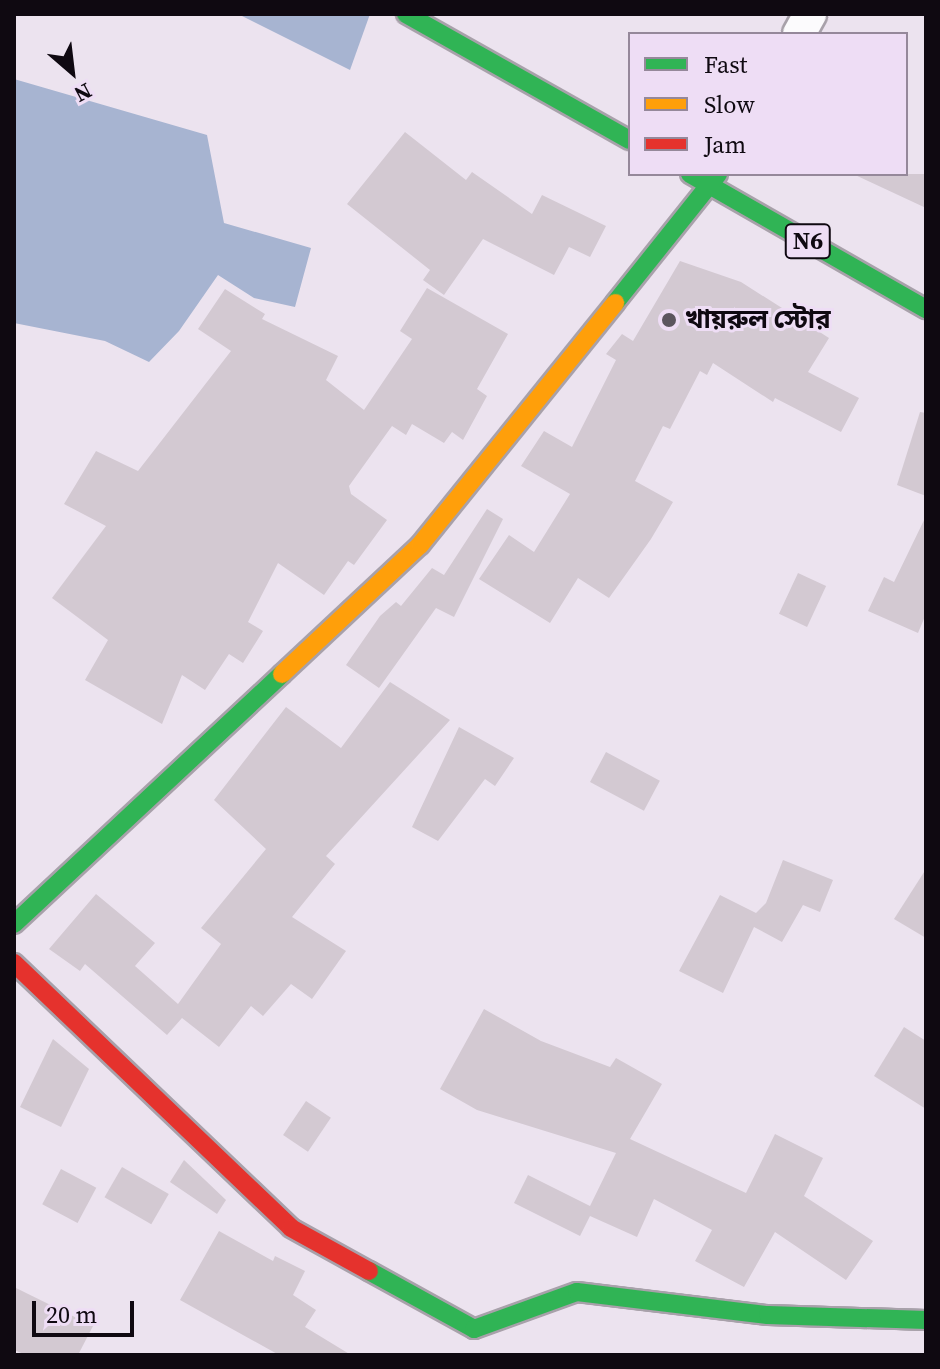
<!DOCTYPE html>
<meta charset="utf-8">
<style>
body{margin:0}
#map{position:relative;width:940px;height:1369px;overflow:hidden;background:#ece3ef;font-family:"Source Serif 4","Noto Sans Bengali",serif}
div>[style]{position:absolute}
.water>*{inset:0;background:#a7b4d1}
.building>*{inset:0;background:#d3c9d2;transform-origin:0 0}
.roads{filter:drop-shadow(2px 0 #a8a1aa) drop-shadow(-2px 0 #a8a1aa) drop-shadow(0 2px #a8a1aa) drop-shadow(0 -2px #a8a1aa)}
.street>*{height:32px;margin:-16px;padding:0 16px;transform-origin:16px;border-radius:16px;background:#fcfbfd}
.fast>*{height:18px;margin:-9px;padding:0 9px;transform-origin:9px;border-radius:9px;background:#30b455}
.slow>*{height:18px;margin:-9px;padding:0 9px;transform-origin:9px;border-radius:9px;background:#ff9f0a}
.jam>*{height:18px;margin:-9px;padding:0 9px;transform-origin:9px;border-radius:9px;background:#e5322d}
.dots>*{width:22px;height:22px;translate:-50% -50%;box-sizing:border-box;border:4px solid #eeddf5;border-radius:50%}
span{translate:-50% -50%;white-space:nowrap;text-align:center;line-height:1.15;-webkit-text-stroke:6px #eeddf5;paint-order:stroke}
.shield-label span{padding:2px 6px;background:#eeddf5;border:2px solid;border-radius:6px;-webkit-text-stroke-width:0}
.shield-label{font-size:24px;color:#0f0911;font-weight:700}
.poi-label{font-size:26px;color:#0f0911;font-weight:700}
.left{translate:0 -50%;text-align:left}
.frame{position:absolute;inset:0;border:16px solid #0f0911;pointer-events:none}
.legend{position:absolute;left:628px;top:32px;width:280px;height:144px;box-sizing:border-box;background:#eeddf5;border:2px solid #95889a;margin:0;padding:10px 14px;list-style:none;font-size:24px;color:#0f0911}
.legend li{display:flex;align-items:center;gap:16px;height:40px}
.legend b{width:40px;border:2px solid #95889a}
.north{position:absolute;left:32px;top:32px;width:80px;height:80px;-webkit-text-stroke:6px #eeddf5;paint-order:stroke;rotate:152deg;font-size:22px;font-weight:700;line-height:32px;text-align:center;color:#0f0911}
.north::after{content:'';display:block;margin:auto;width:28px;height:36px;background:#0f0911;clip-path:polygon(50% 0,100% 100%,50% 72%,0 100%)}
.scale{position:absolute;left:32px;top:1301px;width:102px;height:36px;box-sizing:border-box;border:4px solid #0f0911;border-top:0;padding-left:10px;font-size:24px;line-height:28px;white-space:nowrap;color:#0f0911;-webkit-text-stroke:6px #eeddf5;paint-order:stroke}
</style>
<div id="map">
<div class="water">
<i style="clip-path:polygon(238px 14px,370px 14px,350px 70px)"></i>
<i style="clip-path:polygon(14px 79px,207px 135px,224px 223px,311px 248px,295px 307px,254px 298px,218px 275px,179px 331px,149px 362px,105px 341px,14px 323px)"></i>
</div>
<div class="building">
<i style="clip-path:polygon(405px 132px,466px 180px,472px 172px,532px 214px,542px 195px,606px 226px,590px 257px,569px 247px,554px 275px,483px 239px,444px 295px,423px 280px,430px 270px,347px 204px)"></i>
<i style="clip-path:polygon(853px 174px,926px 174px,926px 208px)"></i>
<i style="clip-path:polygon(680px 261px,741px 282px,829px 338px,808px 372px,859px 398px,841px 432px,775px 398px,773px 402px,713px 363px,707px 375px,700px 371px,670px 429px,663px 426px,635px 481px,673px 502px,651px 539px,609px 598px,578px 578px,550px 623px,479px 579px,509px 535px,534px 552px,570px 494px,521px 466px,544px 431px,572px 447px,616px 360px,606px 354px,622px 334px,633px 341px)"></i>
<i style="clip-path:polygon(427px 288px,508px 334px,477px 389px,487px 396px,463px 440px,452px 432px,444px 443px,412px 424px,406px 435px,392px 426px,349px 486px,351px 494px,387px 520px,354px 565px,348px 561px,324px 595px,278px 563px,248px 622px,263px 631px,243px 663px,229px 654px,205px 690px,182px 675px,162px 724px,85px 680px,108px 640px,52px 598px,106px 526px,64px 504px,96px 451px,138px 471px,231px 351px,198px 329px,225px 289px,265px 314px,262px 319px,338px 356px,326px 380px,364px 410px,412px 339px,400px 331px)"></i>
<i style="clip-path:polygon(920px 412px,926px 413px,926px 496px,897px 485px)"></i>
<i style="clip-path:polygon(487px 509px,503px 519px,454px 617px,436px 608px,379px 688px,346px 665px,380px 616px,396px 602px,401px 606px,432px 568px,444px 575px)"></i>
<i style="clip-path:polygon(926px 516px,926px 614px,918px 633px,868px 611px,884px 577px,894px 582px)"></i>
<i style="left:798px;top:573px;width:31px;height:45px;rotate:25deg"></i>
<i style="clip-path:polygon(390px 682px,450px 720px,326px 856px,335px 864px,292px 917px,346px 951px,312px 999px,291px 984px,263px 1016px,251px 1006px,219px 1047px,182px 1018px,167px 1035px,85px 964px,80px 971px,49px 949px,96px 894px,155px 943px,135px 966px,178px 1004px,221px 944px,201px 928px,266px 849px,214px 800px,286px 707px,341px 748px)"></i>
<i style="clip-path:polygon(459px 727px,514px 758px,495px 786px,485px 779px,438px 841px,412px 827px)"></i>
<i style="left:606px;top:752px;width:61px;height:34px;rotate:28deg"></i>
<i style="clip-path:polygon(783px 860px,833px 880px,820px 912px,803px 905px,782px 942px,754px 927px,723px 993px,679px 971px,720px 895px,756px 913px,766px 903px)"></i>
<i style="clip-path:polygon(926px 869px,926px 938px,894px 919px)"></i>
<i style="clip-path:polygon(484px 1009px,541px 1041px,610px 1067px,616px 1058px,662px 1084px,630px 1139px,746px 1193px,775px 1134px,823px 1158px,804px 1196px,873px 1241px,846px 1280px,775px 1232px,744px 1287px,695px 1261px,712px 1230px,654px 1199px,637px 1237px,590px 1216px,580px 1236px,514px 1203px,528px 1175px,590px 1206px,616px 1153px,477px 1110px,440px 1089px)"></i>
<i style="clip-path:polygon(904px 1027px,926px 1041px,926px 1109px,874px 1076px)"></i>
<i style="clip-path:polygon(53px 1039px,89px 1069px,61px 1127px,20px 1107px)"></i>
<i style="left:306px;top:1101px;width:30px;height:41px;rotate:34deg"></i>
<i style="clip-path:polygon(184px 1160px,226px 1200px,217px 1214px,170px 1182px)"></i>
<i style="left:122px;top:1167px;width:54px;height:35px;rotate:30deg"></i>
<i style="left:61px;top:1169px;width:40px;height:40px;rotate:28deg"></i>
<i style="clip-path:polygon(219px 1231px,273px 1261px,275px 1256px,305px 1271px,293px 1295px,316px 1310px,305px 1327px,351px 1355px,279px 1355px,180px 1300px)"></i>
<i style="clip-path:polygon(14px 1287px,93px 1326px,78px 1355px,26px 1355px,14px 1350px)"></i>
</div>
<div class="roads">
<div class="street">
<i style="left:799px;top:34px;width:23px;rotate:-61deg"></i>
</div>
<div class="fast">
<i style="left:406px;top:14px;width:257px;rotate:29.4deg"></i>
<i style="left:690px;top:174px;width:272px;rotate:29.8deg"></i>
<i style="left:615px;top:303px;width:165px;rotate:-51.4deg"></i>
<i style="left:14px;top:924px;width:367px;rotate:-43deg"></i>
<i style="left:369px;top:1271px;width:120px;rotate:28.9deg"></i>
<i style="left:474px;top:1329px;width:109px;rotate:-19.8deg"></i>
<i style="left:577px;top:1292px;width:192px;rotate:6.9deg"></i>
<i style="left:768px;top:1315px;width:158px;rotate:1.8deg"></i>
</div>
<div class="slow">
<i style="left:282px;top:674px;width:189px;rotate:-43.1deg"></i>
<i style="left:420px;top:545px;width:311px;rotate:-51.1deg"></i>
</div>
<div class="jam">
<i style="left:14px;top:963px;width:383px;rotate:43.7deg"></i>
<i style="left:291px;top:1228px;width:89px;rotate:28.9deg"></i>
</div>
</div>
<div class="dots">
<i style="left:669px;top:320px;background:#5c555f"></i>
</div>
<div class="shield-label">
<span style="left:808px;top:241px">N6</span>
</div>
<div class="poi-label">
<span class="left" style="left:685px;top:320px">খায়রুল স্টোর</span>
</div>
<div class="frame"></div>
<ul class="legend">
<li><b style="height:10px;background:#30b455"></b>Fast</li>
<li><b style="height:10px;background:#ff9f0a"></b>Slow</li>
<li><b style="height:10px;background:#e5322d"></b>Jam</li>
</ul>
<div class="north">N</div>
<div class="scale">20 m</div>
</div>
